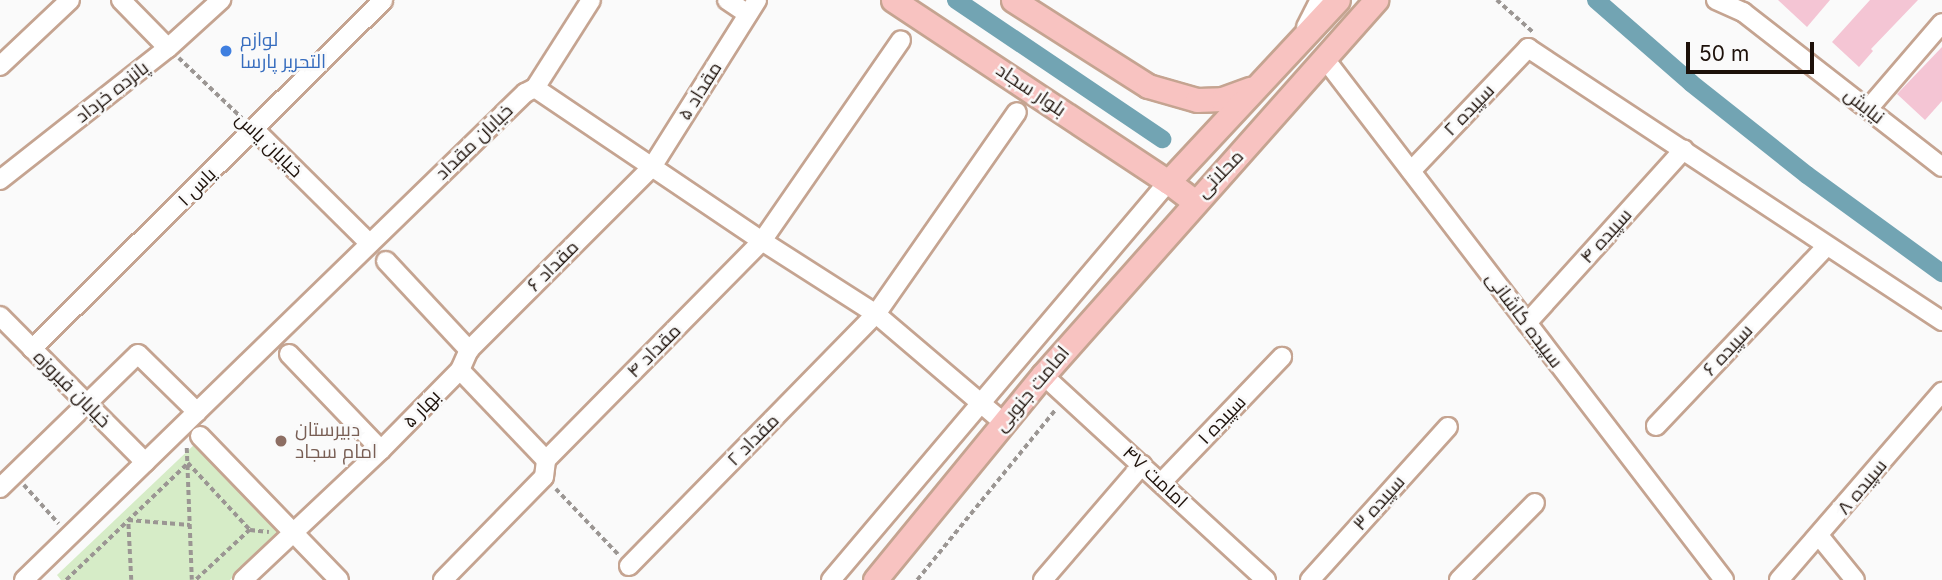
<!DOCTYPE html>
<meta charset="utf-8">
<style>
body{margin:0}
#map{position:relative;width:1942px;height:580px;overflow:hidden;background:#fafafa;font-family:Inter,Cairo,sans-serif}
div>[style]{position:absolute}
.green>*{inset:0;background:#d6ecc7}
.canal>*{height:18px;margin:-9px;padding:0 9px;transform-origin:9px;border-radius:9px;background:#72a4b3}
.building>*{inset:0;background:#f4c5d4}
.path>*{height:3.5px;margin-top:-1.75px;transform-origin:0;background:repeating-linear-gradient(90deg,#9b9693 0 5px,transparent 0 8.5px)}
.roads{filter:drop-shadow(2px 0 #c5a491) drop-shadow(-2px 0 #c5a491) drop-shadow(0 2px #c5a491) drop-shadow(0 -2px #c5a491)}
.minor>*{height:18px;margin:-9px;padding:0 9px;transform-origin:9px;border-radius:9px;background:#fff}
.major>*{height:23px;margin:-11.5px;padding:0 11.5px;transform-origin:11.5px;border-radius:11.5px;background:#f8c3c1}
.dots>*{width:19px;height:19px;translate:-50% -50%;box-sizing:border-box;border:4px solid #fafafa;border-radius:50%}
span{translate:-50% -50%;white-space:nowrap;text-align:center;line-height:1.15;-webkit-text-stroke:5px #fafafa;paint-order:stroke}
.shop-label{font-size:19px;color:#366cbe}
.left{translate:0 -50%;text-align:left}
.street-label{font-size:19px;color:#1d110a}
.education-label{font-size:19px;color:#785e54}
.scale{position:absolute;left:1686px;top:42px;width:128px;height:32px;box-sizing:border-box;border:4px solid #1d110a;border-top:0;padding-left:9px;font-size:21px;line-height:24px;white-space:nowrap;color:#1d110a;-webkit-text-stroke:5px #fafafa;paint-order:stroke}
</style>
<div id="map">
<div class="green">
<i style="clip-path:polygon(197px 442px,282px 531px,230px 580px,61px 580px,57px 575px)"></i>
</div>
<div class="canal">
<i style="left:956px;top:0;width:249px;rotate:34deg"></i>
<i style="left:1596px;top:0;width:126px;rotate:41.1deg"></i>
<i style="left:1691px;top:83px;width:148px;rotate:38.4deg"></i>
<i style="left:1807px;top:175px;width:167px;rotate:36deg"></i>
</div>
<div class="building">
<i style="clip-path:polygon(1778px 0,1830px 0,1807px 27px)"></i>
<i style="clip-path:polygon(1870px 0,1918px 0,1871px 49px,1873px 51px,1859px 67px,1832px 42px)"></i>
<i style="clip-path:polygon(1942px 47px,1942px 101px,1925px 120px,1897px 94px)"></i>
</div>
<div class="path">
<i style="left:1497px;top:0;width:50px;rotate:41.7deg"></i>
<i style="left:179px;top:58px;width:87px;rotate:43.6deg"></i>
<i style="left:187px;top:448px;width:132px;rotate:87.8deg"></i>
<i style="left:188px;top:463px;width:91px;rotate:47.2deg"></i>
<i style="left:250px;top:530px;width:74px;rotate:137.2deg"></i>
<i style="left:24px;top:485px;width:52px;rotate:48.1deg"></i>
<i style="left:556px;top:489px;width:90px;rotate:46.4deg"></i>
<i style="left:250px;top:530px;width:19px;rotate:6deg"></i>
<i style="left:66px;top:580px;width:169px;rotate:-43.8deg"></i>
<i style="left:131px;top:580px;width:60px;rotate:-92.9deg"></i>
<i style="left:128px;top:520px;width:62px;rotate:4.6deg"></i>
<i style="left:917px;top:580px;width:220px;rotate:-50.9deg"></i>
</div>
<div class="roads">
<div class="minor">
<i style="left:121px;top:0;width:67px;rotate:45.6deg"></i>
<i style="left:727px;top:0;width:25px;rotate:34deg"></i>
<i style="left:1716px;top:0;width:30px;rotate:24deg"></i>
<i style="left:1743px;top:12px;width:252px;rotate:37.9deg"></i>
<i style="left:1306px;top:27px;width:30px;rotate:-63deg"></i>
<i style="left:1325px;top:59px;width:656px;rotate:52.55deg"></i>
<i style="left:0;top:66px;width:96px;rotate:-43.3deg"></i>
<i style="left:535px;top:88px;width:104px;rotate:-57.5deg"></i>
<i style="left:1868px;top:109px;width:113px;rotate:-49.3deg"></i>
<i style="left:254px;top:129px;width:162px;rotate:44.7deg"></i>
<i style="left:1411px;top:171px;width:170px;rotate:-46.4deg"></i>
<i style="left:1528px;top:48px;width:496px;rotate:33.4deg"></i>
<i style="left:0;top:180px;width:214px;rotate:-38.2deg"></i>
<i style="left:168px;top:48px;width:72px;rotate:-42.2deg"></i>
<i style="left:386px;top:261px;width:122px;rotate:47deg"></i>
<i style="left:0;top:316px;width:206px;rotate:45.2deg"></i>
<i style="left:1527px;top:323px;width:234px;rotate:-47.9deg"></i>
<i style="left:32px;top:349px;width:495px;rotate:-44.8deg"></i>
<i style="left:289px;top:354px;width:133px;rotate:46.2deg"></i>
<i style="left:1043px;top:375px;width:303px;rotate:42.6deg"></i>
<i style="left:1656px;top:426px;width:248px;rotate:-46.5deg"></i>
<i style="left:200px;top:436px;width:200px;rotate:46deg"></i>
<i style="left:546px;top:460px;width:308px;rotate:-45.4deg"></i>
<i style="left:762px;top:241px;width:244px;rotate:-55.3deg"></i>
<i style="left:1161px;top:483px;width:175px;rotate:-46.2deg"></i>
<i style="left:0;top:488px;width:192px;rotate:-44.2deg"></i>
<i style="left:138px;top:354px;width:83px;rotate:44.5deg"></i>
<i style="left:1820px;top:537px;width:55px;rotate:50.9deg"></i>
<i style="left:629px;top:566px;width:353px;rotate:-45.6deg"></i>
<i style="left:876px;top:314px;width:246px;rotate:-55.1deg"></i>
<i style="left:24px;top:580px;width:699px;rotate:-44.19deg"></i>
<i style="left:525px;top:93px;width:11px;rotate:-27deg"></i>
<i style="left:535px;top:88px;width:274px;rotate:34deg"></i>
<i style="left:762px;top:241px;width:135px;rotate:32.6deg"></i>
<i style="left:876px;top:314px;width:168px;rotate:40.4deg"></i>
<i style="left:243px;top:580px;width:190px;rotate:-43.3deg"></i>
<i style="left:381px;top:450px;width:112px;rotate:-45.4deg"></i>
<i style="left:460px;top:370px;width:22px;rotate:-66deg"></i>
<i style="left:469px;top:350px;width:259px;rotate:-45deg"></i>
<i style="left:652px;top:167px;width:197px;rotate:-57.8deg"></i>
<i style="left:443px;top:580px;width:144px;rotate:-45.6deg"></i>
<i style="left:544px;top:477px;width:17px;rotate:-83deg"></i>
<i style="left:546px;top:460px;width:124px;rotate:-133.7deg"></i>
<i style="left:831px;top:580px;width:522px;rotate:-49.74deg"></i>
<i style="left:1043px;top:580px;width:152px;rotate:-49.3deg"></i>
<i style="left:1310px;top:580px;width:206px;rotate:-48deg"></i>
<i style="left:1459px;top:580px;width:108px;rotate:-45.4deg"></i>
<i style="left:1779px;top:580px;width:249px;rotate:-49.1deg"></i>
</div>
<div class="major">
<i style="left:893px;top:0;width:330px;rotate:33.5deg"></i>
<i style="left:1013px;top:0;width:160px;rotate:32.5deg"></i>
<i style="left:1148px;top:86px;width:51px;rotate:15.9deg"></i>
<i style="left:1197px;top:100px;width:25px;rotate:-2deg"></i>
<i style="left:1222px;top:99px;width:30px;rotate:-20deg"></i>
<i style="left:1195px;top:202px;width:34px;rotate:-143deg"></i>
<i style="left:1168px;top:182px;width:249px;rotate:-47deg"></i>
<i style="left:875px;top:580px;width:265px;rotate:-50.7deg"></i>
<i style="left:1043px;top:375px;width:502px;rotate:-48.39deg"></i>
</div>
</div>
<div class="dots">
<i style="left:226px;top:51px;background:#3f7fe0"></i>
<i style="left:281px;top:441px;background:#8d6e63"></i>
</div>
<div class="shop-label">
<span class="left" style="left:240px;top:51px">لوازم<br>التحریر پارسا</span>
</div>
<div class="street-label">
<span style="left:1031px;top:90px;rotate:34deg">بلوار سجاد</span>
<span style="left:700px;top:91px;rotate:-58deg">مقداد ۵</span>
<span style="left:112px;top:92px;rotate:-38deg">پانزده خرداد</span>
<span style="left:1864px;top:106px;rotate:38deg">نیایش</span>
<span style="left:1469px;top:110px;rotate:-46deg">سپیده ۲</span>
<span style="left:474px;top:142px;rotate:-44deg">خیابان مقداد</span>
<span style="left:269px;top:145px;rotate:44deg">خیابان یاس</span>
<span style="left:1220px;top:174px;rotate:-46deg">محلاتی</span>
<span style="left:197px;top:187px;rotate:-45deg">یاس ۱</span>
<span style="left:1606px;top:236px;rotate:-48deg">سپیده ۴</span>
<span style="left:553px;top:266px;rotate:-45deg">مقداد ۶</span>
<span style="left:1524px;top:320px;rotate:53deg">سپیده کاشانی</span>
<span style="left:1728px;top:350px;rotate:-47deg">سپیده ۶</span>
<span style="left:654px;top:351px;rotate:-45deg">مقداد ۴</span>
<span style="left:72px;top:389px;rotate:45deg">خیابان فیروزه</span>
<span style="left:1032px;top:389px;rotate:-50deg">امامت جنوبی</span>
<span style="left:422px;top:409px;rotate:-46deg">بهار ۵</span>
<span style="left:1222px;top:420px;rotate:-46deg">سپیده ۱</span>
<span style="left:753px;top:440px;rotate:-45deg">مقداد ۲</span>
<span style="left:1155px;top:477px;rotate:43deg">امامت ۴۷</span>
<span style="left:1862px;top:487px;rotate:-50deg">سپیده ۸</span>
<span style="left:1379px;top:503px;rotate:-48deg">سپیده ۳</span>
</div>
<div class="education-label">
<span class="left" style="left:295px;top:441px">دبیرستان<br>امام سجاد</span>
</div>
<div class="scale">50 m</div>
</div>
